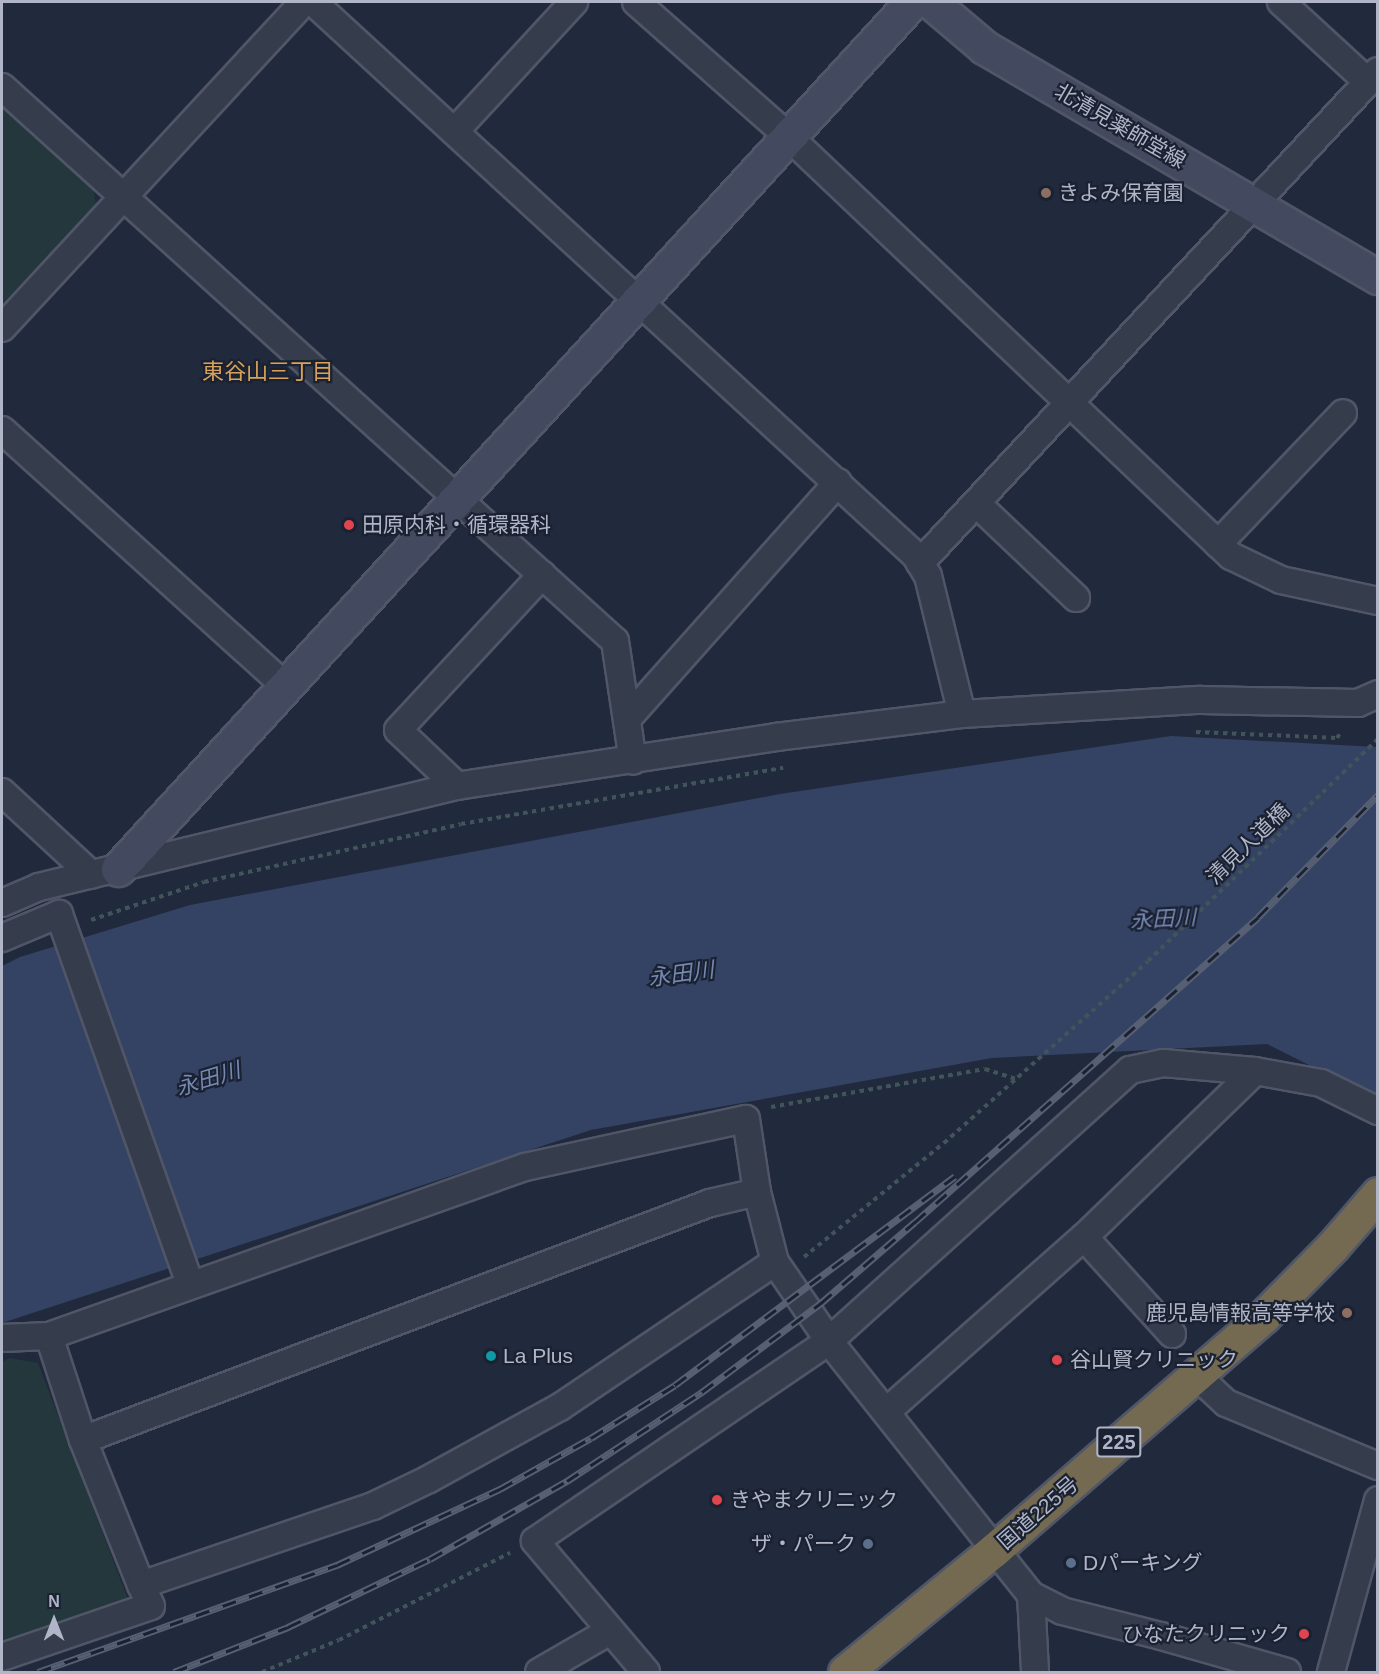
<!DOCTYPE html>
<meta charset="utf-8">
<style>
body{margin:0}
#map{position:relative;width:1379px;height:1674px;overflow:hidden;background:#21293c;font-family:Arial,"Noto Sans JP",sans-serif}
div>[style]{position:absolute}
.green>*{inset:0;background:#23373d}
.water>*{inset:0;background:#344264}
.path>*{height:4px;margin-top:-2px;transform-origin:0;background:repeating-linear-gradient(90deg,#41545a 0 4.5px,transparent 0 9px)}
.roads{filter:drop-shadow(2px 0 #505667) drop-shadow(-2px 0 #505667) drop-shadow(0 2px #505667) drop-shadow(0 -2px #505667)}
.street>*{height:26px;margin:-13px;padding:0 13px;transform-origin:13px;border-radius:13px;background:#353c4c}
.secondary>*{height:33px;margin:-16.5px;padding:0 16.5px;transform-origin:16.5px;border-radius:16.5px;background:#434a5f}
.highway>*{height:33px;margin:-16.5px;padding:0 16.5px;transform-origin:16.5px;border-radius:16.5px;background:#736a51}
.rail>*{height:7px;margin-top:-3.5px;transform-origin:0;background:repeating-linear-gradient(90deg,#1a2131 0 14px,#575f73 0 28px);box-sizing:border-box;border-block:2px solid #575f73}
.dots>*{width:16px;height:16px;translate:-50% -50%;box-sizing:border-box;border:3px solid #1a2131;border-radius:50%}
span{translate:-50% -50%;white-space:nowrap;text-align:center;line-height:1.15;-webkit-text-stroke:4.5px #1a2131;paint-order:stroke}
.shield-label span{padding:2px 4px;background:#1a2131;border:2px solid;border-radius:4px;-webkit-text-stroke-width:0}
.shield-label{font-size:20px;color:#b0b6c8;font-weight:700}
.street-label{font-size:21px;color:#b0b6c8}
.poi-label{font-size:21px;color:#b0b6c8}
.left{translate:0 -50%;text-align:left}
.right{translate:-100% -50%;text-align:right}
.neighbourhood-label{font-size:22px;color:#d9a25a}
.water-label{font-size:22px;color:#7688b2;font-style:italic}
.frame{position:absolute;inset:0;border:3px solid #b0b6c8;pointer-events:none}
.north{position:absolute;left:24px;top:1590px;width:60px;height:60px;-webkit-text-stroke:4px #1a2131;paint-order:stroke;rotate:0deg;font-size:16px;font-weight:700;line-height:24px;text-align:center;color:#b0b6c8}
.north::after{content:'';display:block;margin:auto;width:21px;height:27px;background:#b0b6c8;clip-path:polygon(50% 0,100% 100%,50% 72%,0 100%)}
</style>
<div id="map">
<div class="green">
<i style="clip-path:polygon(2px 106px,93px 188px,96px 204px,2px 304px)"></i>
<i style="clip-path:polygon(10px 1358px,38px 1363px,128px 1599px,2px 1643px,2px 1362px)"></i>
</div>
<div class="water">
<i style="clip-path:polygon(1171px 736px,1377px 747px,1377px 1099px,1267px 1044px,992px 1058px,591px 1130px,2px 1323px,2px 966px,20px 957px,190px 905px,780px 794px)"></i>
</div>
<div class="path">
<i style="left:1196px;top:732px;width:141px;rotate:2.4deg"></i>
<i style="left:1337px;top:738px;width:7px;rotate:-56deg"></i>
<i style="left:91px;top:920px;width:119px;rotate:-18.6deg"></i>
<i style="left:204px;top:882px;width:263px;rotate:-12.7deg"></i>
<i style="left:461px;top:824px;width:327px;rotate:-9.9deg"></i>
<i style="left:771px;top:1107px;width:217px;rotate:-10.1deg"></i>
<i style="left:985px;top:1069px;width:33px;rotate:18deg"></i>
<i style="left:804px;top:1257px;width:181px;rotate:-39.2deg"></i>
<i style="left:944px;top:1143px;width:273px;rotate:-41.7deg"></i>
<i style="left:1148px;top:961px;width:320px;rotate:-44deg"></i>
<i style="left:262px;top:1672px;width:83px;rotate:-22.6deg"></i>
<i style="left:339px;top:1640px;width:192px;rotate:-27deg"></i>
</div>
<div class="roads">
<div class="street">
<i style="left:313px;top:2px;width:819px;rotate:42.57deg"></i>
<i style="left:916px;top:556px;width:23px;rotate:59deg"></i>
<i style="left:928px;top:576px;width:142px;rotate:76.2deg"></i>
<i style="left:636px;top:2px;width:204px;rotate:41.4deg"></i>
<i style="left:789px;top:137px;width:609px;rotate:43.47deg"></i>
<i style="left:1231px;top:556px;width:55px;rotate:25.6deg"></i>
<i style="left:1281px;top:580px;width:99px;rotate:12.2deg"></i>
<i style="left:1281px;top:2px;width:118px;rotate:42.6deg"></i>
<i style="left:2px;top:87px;width:826px;rotate:42.11deg"></i>
<i style="left:615px;top:641px;width:121px;rotate:81.5deg"></i>
<i style="left:455px;top:131px;width:176px;rotate:-47.3deg"></i>
<i style="left:2px;top:328px;width:444px;rotate:-47.2deg"></i>
<i style="left:2px;top:430px;width:383px;rotate:42.1deg"></i>
<i style="left:976px;top:503px;width:138px;rotate:43.5deg"></i>
<i style="left:1218px;top:544px;width:181px;rotate:-46.3deg"></i>
<i style="left:920px;top:563px;width:672px;rotate:-47.05deg"></i>
<i style="left:627px;top:719px;width:317px;rotate:-48.3deg"></i>
<i style="left:457px;top:786px;width:81px;rotate:-136.5deg"></i>
<i style="left:398px;top:730px;width:212px;rotate:-47.1deg"></i>
<i style="left:2px;top:792px;width:122px;rotate:42.7deg"></i>
<i style="left:2px;top:903px;width:40px;rotate:-23.4deg"></i>
<i style="left:39px;top:887px;width:430px;rotate:-13.6deg"></i>
<i style="left:457px;top:786px;width:323px;rotate:-8.7deg"></i>
<i style="left:776px;top:737px;width:187px;rotate:-7deg"></i>
<i style="left:962px;top:714px;width:239px;rotate:-3.4deg"></i>
<i style="left:1201px;top:700px;width:157px;rotate:1.1deg"></i>
<i style="left:1358px;top:703px;width:22px;rotate:-24deg"></i>
<i style="left:2px;top:938px;width:62px;rotate:-22.8deg"></i>
<i style="left:59px;top:914px;width:393px;rotate:70.5deg"></i>
<i style="left:1084px;top:1237px;width:131px;rotate:47.8deg"></i>
<i style="left:49px;top:1336px;width:109px;rotate:71.9deg"></i>
<i style="left:83px;top:1440px;width:156px;rotate:68.2deg"></i>
<i style="left:141px;top:1585px;width:245px;rotate:-18.8deg"></i>
<i style="left:373px;top:1506px;width:62px;rotate:-25.7deg"></i>
<i style="left:429px;top:1479px;width:149px;rotate:-28.8deg"></i>
<i style="left:560px;top:1407px;width:259px;rotate:-34deg"></i>
<i style="left:2px;top:1338px;width:47px;rotate:-2.4deg"></i>
<i style="left:49px;top:1336px;width:505px;rotate:-19.55deg"></i>
<i style="left:525px;top:1167px;width:226px;rotate:-12.3deg"></i>
<i style="left:746px;top:1119px;width:74px;rotate:81.4deg"></i>
<i style="left:1196px;top:1375px;width:41px;rotate:43deg"></i>
<i style="left:1226px;top:1403px;width:165px;rotate:22.5deg"></i>
<i style="left:886px;top:1412px;width:264px;rotate:-41.5deg"></i>
<i style="left:1084px;top:1237px;width:238px;rotate:-44.1deg"></i>
<i style="left:83px;top:1440px;width:670px;rotate:-20.71deg"></i>
<i style="left:710px;top:1203px;width:48px;rotate:-13.2deg"></i>
<i style="left:757px;top:1192px;width:72px;rotate:75.6deg"></i>
<i style="left:775px;top:1262px;width:96px;rotate:55.6deg"></i>
<i style="left:829px;top:1341px;width:325px;rotate:51.5deg"></i>
<i style="left:1031px;top:1595px;width:35px;rotate:27deg"></i>
<i style="left:1062px;top:1611px;width:102px;rotate:14.2deg"></i>
<i style="left:1161px;top:1636px;width:131px;rotate:15.9deg"></i>
<i style="left:1031px;top:1595px;width:77px;rotate:87deg"></i>
<i style="left:2px;top:1657px;width:157px;rotate:-18.9deg"></i>
<i style="left:151px;top:1606px;width:23px;rotate:-115deg"></i>
<i style="left:539px;top:1672px;width:82px;rotate:-30deg"></i>
<i style="left:646px;top:1672px;width:172px;rotate:-130.3deg"></i>
<i style="left:535px;top:1541px;width:356px;rotate:-34.2deg"></i>
<i style="left:829px;top:1341px;width:405px;rotate:-42deg"></i>
<i style="left:1130px;top:1070px;width:34px;rotate:-12deg"></i>
<i style="left:1163px;top:1063px;width:92px;rotate:5deg"></i>
<i style="left:1255px;top:1071px;width:67px;rotate:10.3deg"></i>
<i style="left:1321px;top:1083px;width:64px;rotate:26.2deg"></i>
<i style="left:1331px;top:1672px;width:178px;rotate:-74.7deg"></i>
</div>
<div class="secondary">
<i style="left:931px;top:2px;width:70px;rotate:40.3deg"></i>
<i style="left:984px;top:47px;width:456px;rotate:30.3deg"></i>
<i style="left:118px;top:869px;width:1176px;rotate:-47.52deg"></i>
</div>
<div class="highway">
<i style="left:845px;top:1672px;width:193px;rotate:-39.3deg"></i>
<i style="left:994px;top:1550px;width:356px;rotate:-40.9deg"></i>
<i style="left:1263px;top:1317px;width:100px;rotate:-45.4deg"></i>
<i style="left:1333px;top:1246px;width:69px;rotate:-49.1deg"></i>
</div>
</div>
<div class="rail">
<i style="left:38px;top:1672px;width:318px;rotate:-19.7deg"></i>
<i style="left:337px;top:1565px;width:180px;rotate:-25deg"></i>
<i style="left:500px;top:1489px;width:104px;rotate:-29.3deg"></i>
<i style="left:591px;top:1438px;width:99px;rotate:-32.2deg"></i>
<i style="left:675px;top:1385px;width:349px;rotate:-36.7deg"></i>
<i style="left:174px;top:1672px;width:123px;rotate:-21.5deg"></i>
<i style="left:288px;top:1627px;width:157px;rotate:-25.6deg"></i>
<i style="left:430px;top:1559px;width:158px;rotate:-29.7deg"></i>
<i style="left:567px;top:1481px;width:162px;rotate:-33.4deg"></i>
<i style="left:702px;top:1392px;width:149px;rotate:-36.8deg"></i>
<i style="left:821px;top:1303px;width:124px;rotate:-40.8deg"></i>
<i style="left:915px;top:1222px;width:459px;rotate:-41.6deg"></i>
<i style="left:1258px;top:917px;width:171px;rotate:-45.5deg"></i>
</div>
<div class="dots">
<i style="left:1046px;top:193px;background:#8d6e63"></i>
<i style="left:349px;top:525px;background:#e0444e"></i>
<i style="left:1347px;top:1313px;background:#8d6e63"></i>
<i style="left:491px;top:1356px;background:#0f9aa8"></i>
<i style="left:1057px;top:1360px;background:#e0444e"></i>
<i style="left:717px;top:1500px;background:#e0444e"></i>
<i style="left:868px;top:1544px;background:#5c6f8a"></i>
<i style="left:1071px;top:1563px;background:#5c6f8a"></i>
<i style="left:1304px;top:1634px;background:#e0444e"></i>
</div>
<div class="shield-label">
<span style="left:1119px;top:1442px">225</span>
</div>
<div class="street-label">
<span style="left:1120px;top:126px;rotate:30deg">北清見薬師堂線</span>
<span style="left:1248px;top:844px;rotate:-44deg">清見人道橋</span>
<span style="left:1038px;top:1513px;rotate:-41deg">国道225号</span>
</div>
<div class="poi-label">
<span class="left" style="left:1058px;top:193px">きよみ保育園</span>
<span class="left" style="left:362px;top:525px">田原内科・循環器科</span>
<span class="right" style="left:1335px;top:1313px">鹿児島情報高等学校</span>
<span class="left" style="left:503px;top:1356px">La Plus</span>
<span class="left" style="left:1070px;top:1360px">谷山賢クリニック</span>
<span class="left" style="left:730px;top:1500px">きやまクリニック</span>
<span class="right" style="left:856px;top:1544px">ザ・パーク</span>
<span class="left" style="left:1083px;top:1563px">Dパーキング</span>
<span class="right" style="left:1290px;top:1634px">ひなたクリニック</span>
</div>
<div class="neighbourhood-label">
<span style="left:268px;top:372px">東谷山三丁目</span>
</div>
<div class="water-label">
<span style="left:1163px;top:919px;rotate:-3deg">永田川</span>
<span style="left:681px;top:974px;rotate:-8deg">永田川</span>
<span style="left:208px;top:1079px;rotate:-17deg">永田川</span>
</div>
<div class="frame"></div>
<div class="north">N</div>
</div>
